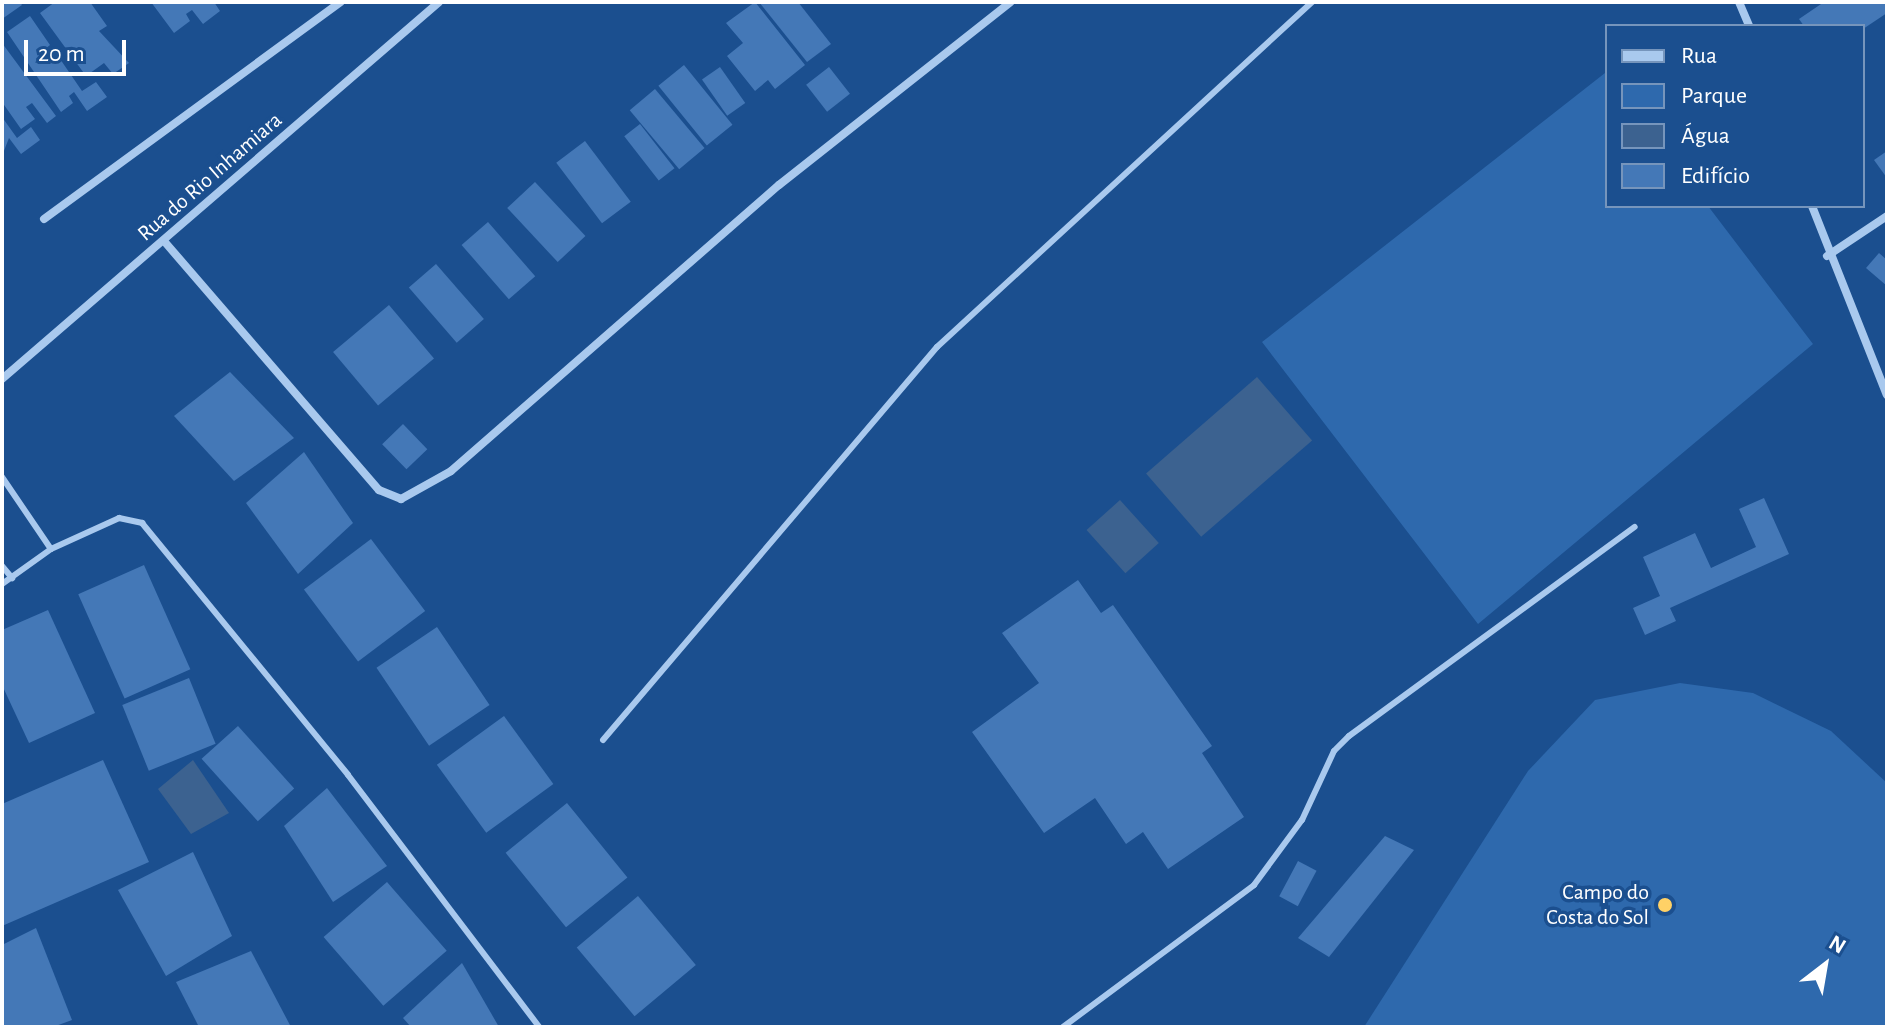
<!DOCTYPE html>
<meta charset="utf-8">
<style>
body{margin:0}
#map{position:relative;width:1889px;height:1029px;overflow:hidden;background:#1b4f8f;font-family:"Alegreya Sans",sans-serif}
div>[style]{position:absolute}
.green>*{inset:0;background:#2e69ad}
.water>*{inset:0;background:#3c6290;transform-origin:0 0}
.building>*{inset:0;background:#4478b7;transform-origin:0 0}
.lane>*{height:6px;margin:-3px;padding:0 3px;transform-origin:3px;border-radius:3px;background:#a9c9ee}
.street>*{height:8px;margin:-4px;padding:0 4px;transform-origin:4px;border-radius:4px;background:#a9c9ee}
.dots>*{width:22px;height:22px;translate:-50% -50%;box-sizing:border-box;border:4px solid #1b4f8f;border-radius:50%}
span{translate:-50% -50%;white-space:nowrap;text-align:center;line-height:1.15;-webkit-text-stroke:7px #1b4f8f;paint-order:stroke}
.street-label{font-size:22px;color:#fff}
.poi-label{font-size:22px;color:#fff}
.right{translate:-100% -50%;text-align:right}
.frame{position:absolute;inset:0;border:4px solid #fff;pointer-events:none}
.legend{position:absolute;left:1605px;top:24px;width:260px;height:184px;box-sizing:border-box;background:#1b4f8f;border:2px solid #7695bc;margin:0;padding:10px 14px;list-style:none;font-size:24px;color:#fff}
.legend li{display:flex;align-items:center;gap:16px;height:40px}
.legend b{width:40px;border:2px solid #7695bc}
.north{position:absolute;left:1785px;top:925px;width:80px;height:80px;-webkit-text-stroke:6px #1b4f8f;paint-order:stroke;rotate:31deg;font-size:22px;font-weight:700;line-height:32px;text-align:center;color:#fff}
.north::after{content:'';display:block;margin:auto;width:28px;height:36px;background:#fff;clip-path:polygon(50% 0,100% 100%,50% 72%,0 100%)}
.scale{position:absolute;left:24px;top:40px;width:102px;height:36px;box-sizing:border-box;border:4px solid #fff;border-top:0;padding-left:10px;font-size:24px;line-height:28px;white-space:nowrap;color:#fff;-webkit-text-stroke:6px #1b4f8f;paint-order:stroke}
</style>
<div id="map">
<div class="green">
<i style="clip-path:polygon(1605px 73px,1607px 206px,1708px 206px,1813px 344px,1478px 624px,1262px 342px)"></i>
<i style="clip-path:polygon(1680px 683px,1753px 693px,1831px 731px,1887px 783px,1887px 1027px,1364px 1027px,1528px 771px,1595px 700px)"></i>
</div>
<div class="water">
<i style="left:1257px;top:377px;width:84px;height:147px;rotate:49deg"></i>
<i style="left:1120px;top:500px;width:58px;height:45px;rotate:48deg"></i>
<i style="clip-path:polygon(193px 760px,229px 813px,191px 834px,158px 789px)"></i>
</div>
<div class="building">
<i style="clip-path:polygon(2px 2px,20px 2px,22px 5px,2px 19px)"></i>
<i style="clip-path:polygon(55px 2px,90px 2px,107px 26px,99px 31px,129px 63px,113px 74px,104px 63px,86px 76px,40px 13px)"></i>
<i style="clip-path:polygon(151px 2px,214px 2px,220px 11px,203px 24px,192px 10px,186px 14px,190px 21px,174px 33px)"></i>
<i style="clip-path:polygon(755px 2px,805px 65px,775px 89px,768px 80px,755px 91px,727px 56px,743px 43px,726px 23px)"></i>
<i style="clip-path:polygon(759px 2px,798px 2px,831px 44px,807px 62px)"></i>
<i style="clip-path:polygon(1824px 2px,1887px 2px,1887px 13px,1863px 29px,1804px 26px,1799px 19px)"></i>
<i style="clip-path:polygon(30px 16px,50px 45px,45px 49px,52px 60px,58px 56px,82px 91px,96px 82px,107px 97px,87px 111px,74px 92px,69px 96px,73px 103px,61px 112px,7px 32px)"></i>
<i style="clip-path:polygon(2px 43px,56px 116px,47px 123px,32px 103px,26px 107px,35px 119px,21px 129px,2px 102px)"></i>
<i style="left:684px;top:65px;width:77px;height:33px;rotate:51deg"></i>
<i style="left:720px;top:67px;width:44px;height:22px;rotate:55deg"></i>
<i style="left:829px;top:67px;width:34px;height:29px;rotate:52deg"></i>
<i style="left:655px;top:89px;width:77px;height:33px;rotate:50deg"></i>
<i style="clip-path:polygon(2px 117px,17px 138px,31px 127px,40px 140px,21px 154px,9px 138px,2px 156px)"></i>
<i style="left:640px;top:124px;width:56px;height:20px;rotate:52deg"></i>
<i style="left:585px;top:141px;width:76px;height:36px;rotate:53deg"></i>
<i style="clip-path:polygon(1887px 151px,1887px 178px,1874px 160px)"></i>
<i style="left:535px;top:182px;width:74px;height:38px;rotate:47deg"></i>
<i style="left:488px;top:222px;width:72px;height:35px;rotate:49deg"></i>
<i style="clip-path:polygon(1879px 253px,1887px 260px,1887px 286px,1866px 268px)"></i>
<i style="left:436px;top:264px;width:73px;height:36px;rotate:49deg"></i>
<i style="left:389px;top:305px;width:70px;height:73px;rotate:50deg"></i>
<i style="clip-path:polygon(230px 372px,294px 438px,234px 481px,174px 416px)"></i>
<i style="left:403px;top:424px;width:35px;height:29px;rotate:46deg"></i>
<i style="clip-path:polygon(304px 452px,353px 523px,298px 574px,246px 503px)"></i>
<i style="clip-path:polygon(1764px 498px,1789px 554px,1670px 608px,1676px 621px,1645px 635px,1633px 608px,1660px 596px,1643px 557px,1695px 533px,1711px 568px,1756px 547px,1739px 509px)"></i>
<i style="left:371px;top:539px;width:90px;height:84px;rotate:53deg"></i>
<i style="left:144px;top:565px;width:114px;height:72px;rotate:66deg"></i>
<i style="clip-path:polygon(1078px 580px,1101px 613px,1113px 605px,1212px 746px,1202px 753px,1244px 817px,1168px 869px,1143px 832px,1126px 844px,1095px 798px,1044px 833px,972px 732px,1039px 683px,1002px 633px)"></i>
<i style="clip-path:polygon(48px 610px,95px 713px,29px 743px,2px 685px,2px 630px)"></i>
<i style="left:437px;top:627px;width:94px;height:73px;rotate:56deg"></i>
<i style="left:189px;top:678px;width:71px;height:72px;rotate:68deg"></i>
<i style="left:504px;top:716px;width:84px;height:83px;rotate:54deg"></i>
<i style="left:238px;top:726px;width:84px;height:49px;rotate:48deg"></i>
<i style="clip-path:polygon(103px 760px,149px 862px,2px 926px,2px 804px)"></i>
<i style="clip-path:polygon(327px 788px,387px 866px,333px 902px,284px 826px)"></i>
<i style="left:567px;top:803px;width:96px;height:79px;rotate:51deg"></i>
<i style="clip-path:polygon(1385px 836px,1414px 850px,1329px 957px,1298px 938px)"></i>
<i style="clip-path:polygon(193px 852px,232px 936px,166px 976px,118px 890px)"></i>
<i style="left:1298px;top:861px;width:21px;height:40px;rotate:28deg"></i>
<i style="left:387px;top:882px;width:91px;height:84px;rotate:49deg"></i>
<i style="left:638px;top:896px;width:90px;height:80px;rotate:50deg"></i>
<i style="clip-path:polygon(36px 928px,72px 1020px,53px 1027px,3px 1027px,2px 945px)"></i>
<i style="clip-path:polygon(251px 951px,291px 1027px,199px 1027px,176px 982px)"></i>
<i style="clip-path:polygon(462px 963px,499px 1027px,411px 1027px,403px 1018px)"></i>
</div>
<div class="lane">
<i style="left:2px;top:477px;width:87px;rotate:55.8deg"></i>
<i style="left:2px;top:566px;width:16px;rotate:50deg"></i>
<i style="left:2px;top:584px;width:60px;rotate:-35.5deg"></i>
<i style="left:51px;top:549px;width:75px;rotate:-24.5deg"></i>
<i style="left:119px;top:518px;width:24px;rotate:12deg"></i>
<i style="left:142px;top:523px;width:325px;rotate:50.7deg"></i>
<i style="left:348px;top:775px;width:316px;rotate:52.8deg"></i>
<i style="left:603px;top:740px;width:516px;rotate:-49.64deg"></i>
<i style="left:937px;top:347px;width:510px;rotate:-42.61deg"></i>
<i style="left:1063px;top:1027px;width:238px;rotate:-36.6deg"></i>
<i style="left:1254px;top:885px;width:81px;rotate:-53.6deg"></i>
<i style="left:1302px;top:820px;width:76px;rotate:-65.1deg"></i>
<i style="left:1334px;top:751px;width:21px;rotate:-45deg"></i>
<i style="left:1349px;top:736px;width:354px;rotate:-36.2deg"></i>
</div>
<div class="street">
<i style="left:1739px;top:2px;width:26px;rotate:67deg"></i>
<i style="left:1812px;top:206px;width:203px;rotate:68.4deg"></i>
<i style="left:44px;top:219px;width:368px;rotate:-36.2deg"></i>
<i style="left:164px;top:241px;width:329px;rotate:49.2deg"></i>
<i style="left:379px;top:490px;width:24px;rotate:22deg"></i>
<i style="left:401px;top:499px;width:57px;rotate:-29.2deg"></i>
<i style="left:451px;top:471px;width:435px;rotate:-41.1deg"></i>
<i style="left:779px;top:185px;width:295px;rotate:-38.3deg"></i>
<i style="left:1827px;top:256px;width:72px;rotate:-33.7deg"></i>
<i style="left:2px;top:379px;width:577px;rotate:-40.78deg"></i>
</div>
<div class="dots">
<i style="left:1665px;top:905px;background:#ffd166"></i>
</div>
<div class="street-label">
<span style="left:210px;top:177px;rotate:-41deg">Rua do Rio Inhamiara</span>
</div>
<div class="poi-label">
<span class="right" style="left:1649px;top:905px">Campo do<br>Costa do Sol</span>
</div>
<div class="frame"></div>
<ul class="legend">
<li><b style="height:10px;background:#a9c9ee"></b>Rua</li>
<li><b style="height:22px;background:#2e69ad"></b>Parque</li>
<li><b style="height:22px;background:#3c6290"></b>Água</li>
<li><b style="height:22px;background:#4478b7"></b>Edifício</li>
</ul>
<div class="north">N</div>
<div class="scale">20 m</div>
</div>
